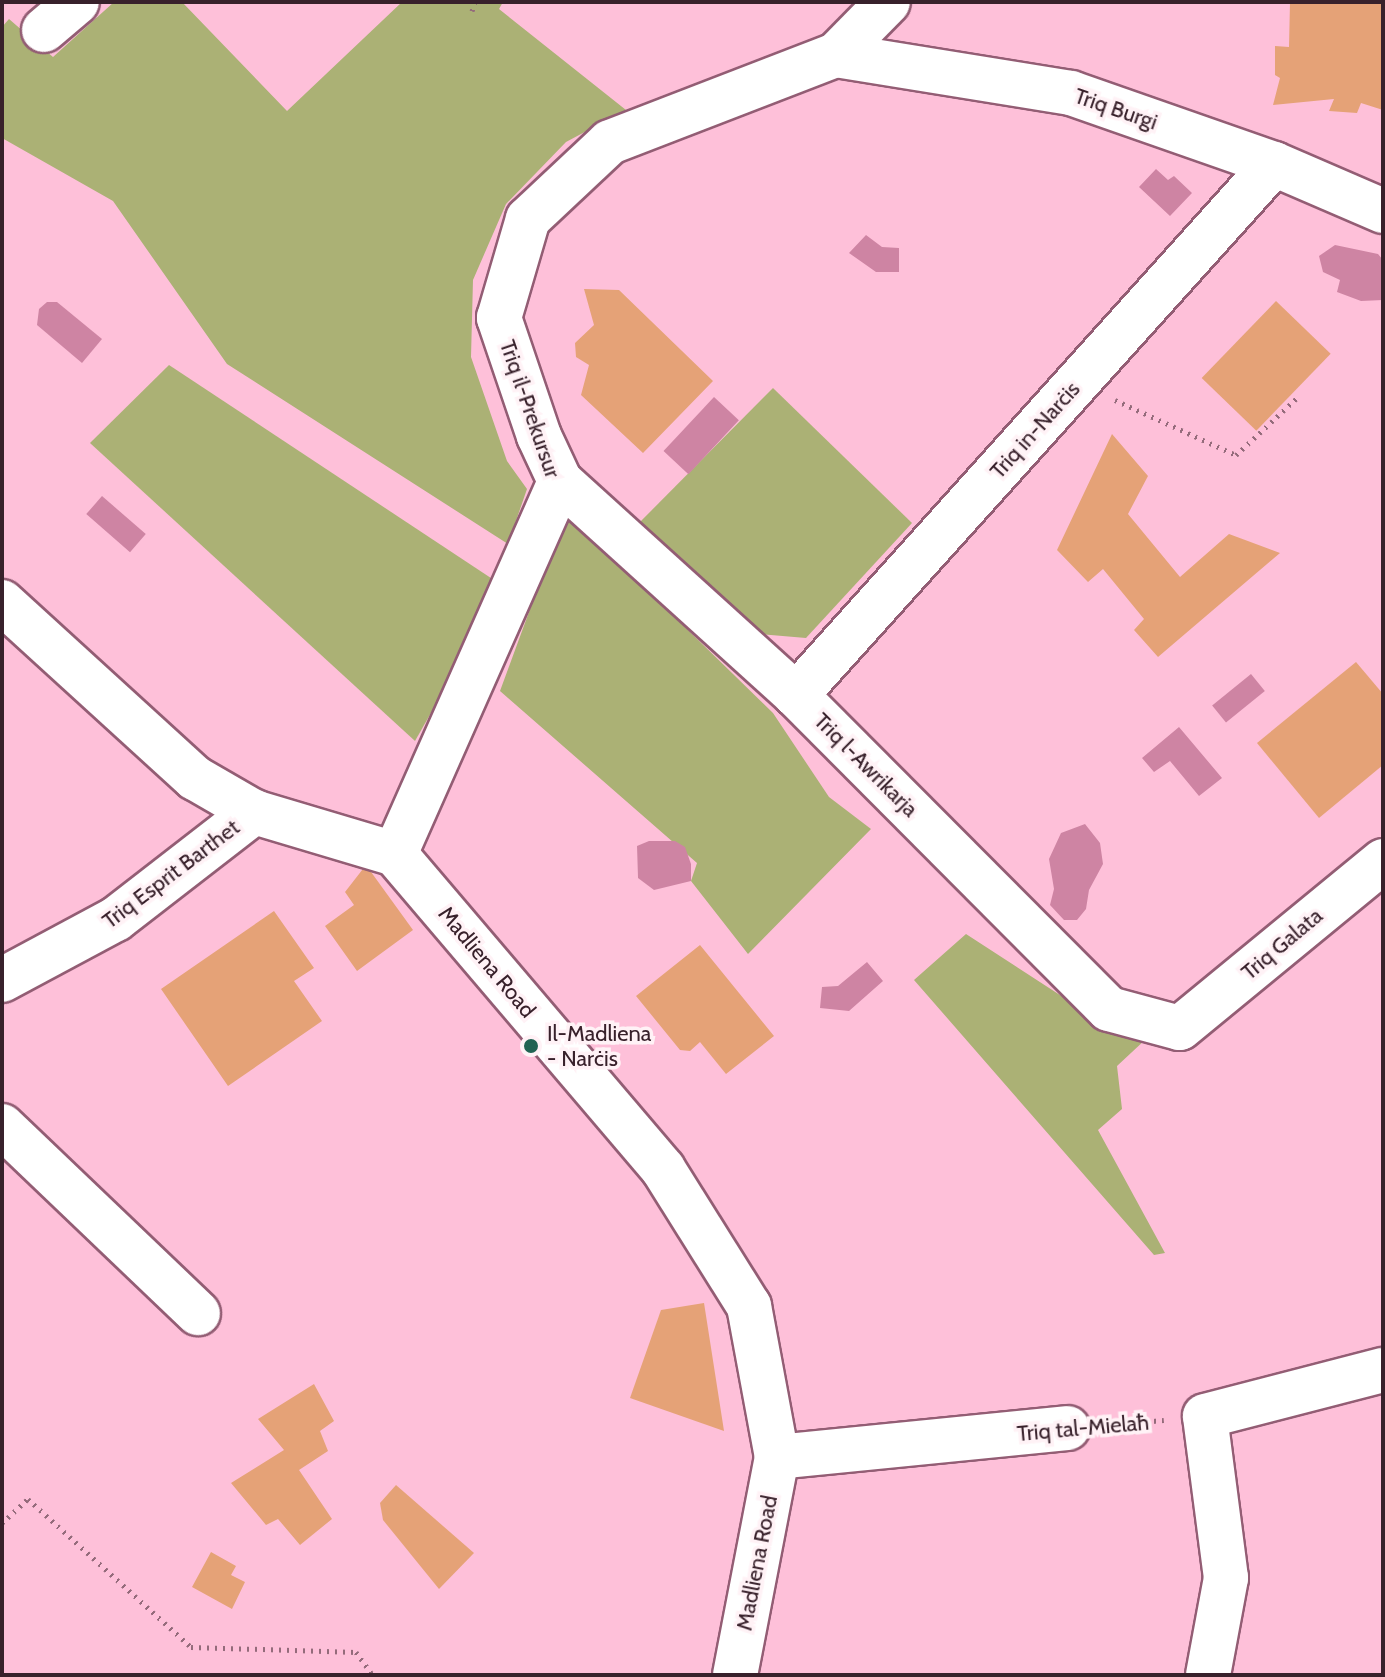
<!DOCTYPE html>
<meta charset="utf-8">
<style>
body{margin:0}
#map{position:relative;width:1385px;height:1677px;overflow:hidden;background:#fec0d9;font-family:Cabin,sans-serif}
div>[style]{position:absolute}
.green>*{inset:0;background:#abb175}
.water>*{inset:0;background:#ce84a3;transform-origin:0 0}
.building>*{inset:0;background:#e5a277;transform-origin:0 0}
.path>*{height:5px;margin-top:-2.5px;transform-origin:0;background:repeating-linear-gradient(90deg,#946b7b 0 2px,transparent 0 8px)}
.roads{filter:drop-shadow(2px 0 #935d74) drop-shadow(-2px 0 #935d74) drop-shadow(0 2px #935d74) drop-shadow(0 -2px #935d74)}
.minor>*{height:44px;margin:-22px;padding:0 22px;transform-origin:22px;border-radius:22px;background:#fff}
.dots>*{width:22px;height:22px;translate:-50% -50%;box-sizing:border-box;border:4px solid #fff2f6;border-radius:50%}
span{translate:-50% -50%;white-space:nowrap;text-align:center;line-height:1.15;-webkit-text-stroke:7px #fff2f6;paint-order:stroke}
.street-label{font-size:22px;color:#38212b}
.poi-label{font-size:22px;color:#38212b}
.left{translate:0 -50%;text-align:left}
.frame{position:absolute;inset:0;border:4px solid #38212b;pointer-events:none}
</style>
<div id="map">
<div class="green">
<i style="clip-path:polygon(114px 2px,182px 2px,287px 111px,402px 2px,503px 2px,499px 9px,626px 110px,566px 142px,506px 204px,473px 280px,471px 357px,507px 461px,527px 489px,508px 544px,227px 364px,113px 201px,2px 138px,2px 27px,9px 19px,53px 57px)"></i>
<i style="clip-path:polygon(169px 365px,503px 586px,415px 741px,90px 443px)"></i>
<i style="clip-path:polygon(773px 388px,912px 523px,806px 638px,760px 634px,640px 522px)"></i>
<i style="clip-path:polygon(566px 511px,773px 713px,829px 797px,871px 829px,748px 954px,691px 881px,697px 863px,500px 691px)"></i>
<i style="clip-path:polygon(966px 934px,1083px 1010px,1146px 1039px,1117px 1066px,1122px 1109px,1098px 1130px,1165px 1253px,1154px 1255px,914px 980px)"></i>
</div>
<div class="water">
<i style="clip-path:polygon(1156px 169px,1168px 180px,1174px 176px,1192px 193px,1170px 216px,1139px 187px)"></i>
<i style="clip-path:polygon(866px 235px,882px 247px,899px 248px,899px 272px,876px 272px,849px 253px)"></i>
<i style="clip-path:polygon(1335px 245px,1378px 254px,1383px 260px,1383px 300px,1361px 301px,1337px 292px,1340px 280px,1323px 272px,1319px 256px)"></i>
<i style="clip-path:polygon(47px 302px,57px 302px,102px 339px,82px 363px,37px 325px,39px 309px)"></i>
<i style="left:714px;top:397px;width:34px;height:74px;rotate:43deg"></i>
<i style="left:102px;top:496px;width:58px;height:24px;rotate:41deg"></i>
<i style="left:1251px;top:674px;width:22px;height:50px;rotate:51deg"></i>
<i style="clip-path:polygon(1179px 727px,1222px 778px,1199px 796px,1170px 761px,1154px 772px,1142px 758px)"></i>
<i style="clip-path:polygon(1085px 824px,1100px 843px,1103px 864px,1089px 890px,1086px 909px,1077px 920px,1064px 920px,1050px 905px,1054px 889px,1049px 859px,1061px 833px)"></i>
<i style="clip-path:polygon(649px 841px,675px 841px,685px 847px,691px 864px,691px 881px,654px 890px,638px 878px,637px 846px)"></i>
<i style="clip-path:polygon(867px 962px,883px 981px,849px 1011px,820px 1008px,822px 987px,838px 986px)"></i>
</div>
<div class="building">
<i style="clip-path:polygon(1290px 2px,1383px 2px,1383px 110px,1361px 103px,1357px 113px,1329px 111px,1334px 99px,1273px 105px,1280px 78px,1275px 75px,1275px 46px,1289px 47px)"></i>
<i style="clip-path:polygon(584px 289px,619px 290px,713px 381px,643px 453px,581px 395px,589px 365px,576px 357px,575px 343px,594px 325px)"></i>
<i style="left:1276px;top:301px;width:76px;height:107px;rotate:44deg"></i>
<i style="clip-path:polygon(1112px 434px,1148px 476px,1128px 514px,1180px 577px,1229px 534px,1280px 553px,1158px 657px,1134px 630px,1144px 619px,1103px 569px,1088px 582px,1057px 550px)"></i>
<i style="clip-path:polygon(1356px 662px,1383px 694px,1383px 765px,1319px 818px,1257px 743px)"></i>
<i style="clip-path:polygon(366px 865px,413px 930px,357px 971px,325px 926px,354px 905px,345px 892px)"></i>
<i style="clip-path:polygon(274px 911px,314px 968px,294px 981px,322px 1021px,228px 1086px,161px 989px)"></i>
<i style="clip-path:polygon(700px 945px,774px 1036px,726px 1074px,700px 1042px,690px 1051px,680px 1050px,636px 996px)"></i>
<i style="clip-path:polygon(704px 1303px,724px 1431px,630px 1398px,661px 1310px)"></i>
<i style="clip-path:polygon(314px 1384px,334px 1421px,320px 1431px,328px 1451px,299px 1470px,332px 1519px,300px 1545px,278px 1519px,266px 1525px,231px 1483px,284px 1450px,258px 1419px)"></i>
<i style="clip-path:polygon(396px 1485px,474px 1553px,439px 1589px,383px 1520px,380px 1503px)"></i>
<i style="clip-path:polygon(211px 1552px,236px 1566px,231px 1575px,245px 1582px,232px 1609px,192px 1587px)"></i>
</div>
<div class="path">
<i style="left:472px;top:11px;width:9px;rotate:-72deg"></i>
<i style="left:1115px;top:400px;width:133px;rotate:24.4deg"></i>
<i style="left:1236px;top:455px;width:86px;rotate:-43.1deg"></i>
<i style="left:1106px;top:1425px;width:58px;rotate:-4.9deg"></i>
<i style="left:2px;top:1523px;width:35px;rotate:-43deg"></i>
<i style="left:28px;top:1499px;width:220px;rotate:42.2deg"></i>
<i style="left:191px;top:1647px;width:165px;rotate:1.7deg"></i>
<i style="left:356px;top:1652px;width:29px;rotate:54deg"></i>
</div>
<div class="roads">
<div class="minor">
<i style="left:44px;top:30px;width:43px;rotate:-40.3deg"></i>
<i style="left:836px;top:55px;width:238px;rotate:9.2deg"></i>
<i style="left:1071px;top:93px;width:215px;rotate:19.3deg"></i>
<i style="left:1274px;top:164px;width:119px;rotate:23.3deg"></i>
<i style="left:560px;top:481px;width:319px;rotate:42.2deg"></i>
<i style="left:796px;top:695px;width:443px;rotate:45.1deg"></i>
<i style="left:1109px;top:1009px;width:73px;rotate:15deg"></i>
<i style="left:1180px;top:1028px;width:263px;rotate:-39.4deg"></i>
<i style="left:2px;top:602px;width:261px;rotate:42.4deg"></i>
<i style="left:195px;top:778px;width:68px;rotate:30deg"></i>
<i style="left:254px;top:812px;width:147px;rotate:16.6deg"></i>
<i style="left:395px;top:854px;width:414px;rotate:49.6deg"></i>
<i style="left:663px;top:1169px;width:162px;rotate:57.9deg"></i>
<i style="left:749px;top:1306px;width:154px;rotate:79.5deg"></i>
<i style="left:777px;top:1457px;width:222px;rotate:100.9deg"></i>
<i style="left:796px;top:695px;width:714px;rotate:-48.01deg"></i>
<i style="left:395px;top:854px;width:408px;rotate:-66.1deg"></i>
<i style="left:560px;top:481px;width:50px;rotate:-115deg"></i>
<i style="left:539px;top:436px;width:125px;rotate:-108.7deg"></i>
<i style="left:499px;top:318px;width:103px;rotate:-73.7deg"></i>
<i style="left:528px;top:219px;width:112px;rotate:-43.2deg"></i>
<i style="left:610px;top:142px;width:242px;rotate:-21.1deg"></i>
<i style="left:836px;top:55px;width:74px;rotate:-45.5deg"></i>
<i style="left:2px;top:980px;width:129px;rotate:-28.2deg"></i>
<i style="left:116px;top:919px;width:175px;rotate:-37.8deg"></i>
<i style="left:2px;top:1126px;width:271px;rotate:43.7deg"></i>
<i style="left:777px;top:1457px;width:292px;rotate:-5.7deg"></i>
<i style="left:1208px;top:1675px;width:99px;rotate:-79.5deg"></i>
<i style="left:1226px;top:1578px;width:163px;rotate:-97.4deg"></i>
<i style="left:1205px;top:1416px;width:184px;rotate:-14.5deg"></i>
</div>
</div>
<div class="dots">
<i style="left:531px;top:1046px;background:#216353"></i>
</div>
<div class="street-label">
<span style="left:1116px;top:109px;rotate:19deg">Triq Burgi</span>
<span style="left:530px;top:409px;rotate:71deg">Triq il-Prekursur</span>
<span style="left:1035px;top:430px;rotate:-48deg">Triq in-Narċis</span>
<span style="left:866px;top:765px;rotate:45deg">Triq l-Awrikarja</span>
<span style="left:171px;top:874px;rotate:-37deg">Triq Esprit Barthet</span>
<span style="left:1282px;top:944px;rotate:-40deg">Triq Galata</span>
<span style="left:487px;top:962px;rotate:50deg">Madliena Road</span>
<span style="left:1083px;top:1428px;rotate:-5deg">Triq tal-Mielaħ</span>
<span style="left:757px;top:1563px;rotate:-79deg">Madliena Road</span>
</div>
<div class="poi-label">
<span class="left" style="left:547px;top:1046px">Il-Madliena<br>- Narċis</span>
</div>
<div class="frame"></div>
</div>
